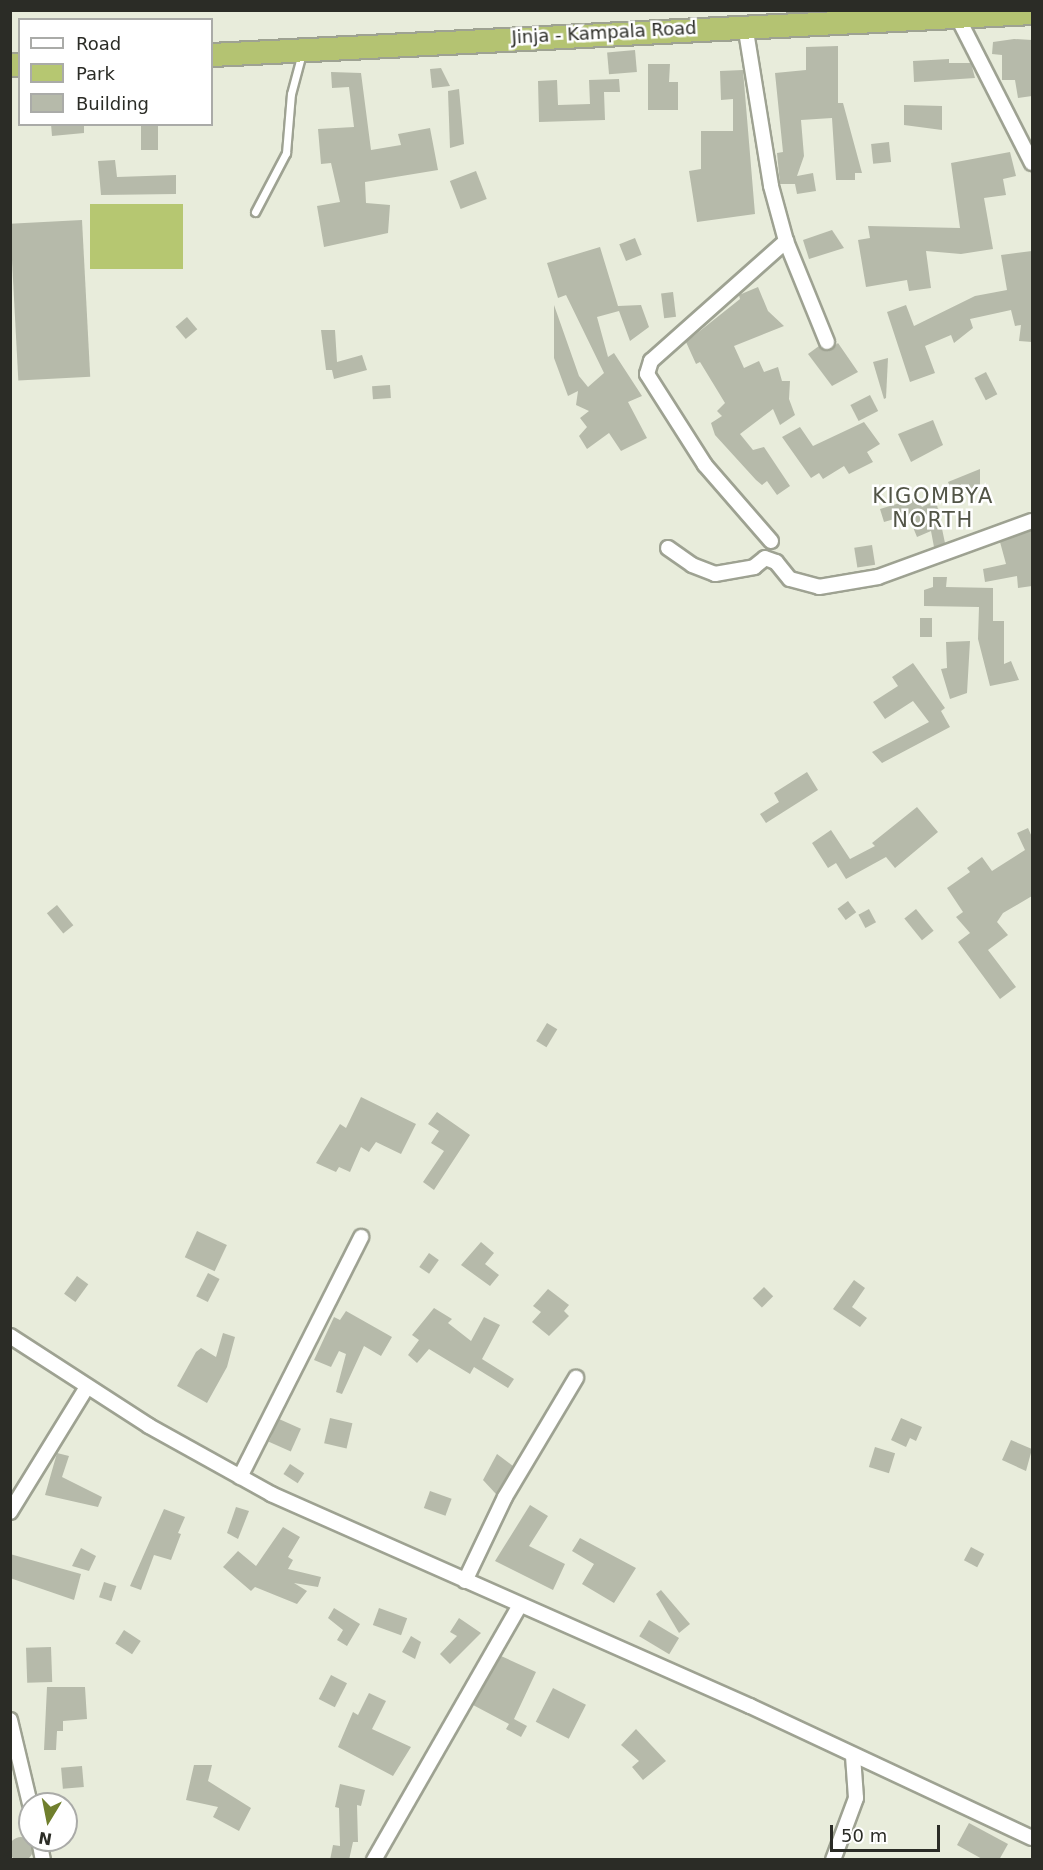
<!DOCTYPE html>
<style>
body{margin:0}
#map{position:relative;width:1043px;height:1870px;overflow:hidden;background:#e8ecdb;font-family:"DejaVu Sans",sans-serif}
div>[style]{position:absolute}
.green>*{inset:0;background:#b6c771;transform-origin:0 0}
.building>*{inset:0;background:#b6baaa;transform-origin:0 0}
.round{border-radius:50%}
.roads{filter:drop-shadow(2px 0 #9ea292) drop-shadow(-2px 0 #9ea292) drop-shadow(0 2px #9ea292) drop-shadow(0 -2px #9ea292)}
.service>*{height:7px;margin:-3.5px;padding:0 3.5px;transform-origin:3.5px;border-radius:3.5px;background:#fff}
.minor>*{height:14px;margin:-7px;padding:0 7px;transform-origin:7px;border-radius:7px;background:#fff}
.trunk>*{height:22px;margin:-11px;padding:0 11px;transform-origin:11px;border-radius:11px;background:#b4c372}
span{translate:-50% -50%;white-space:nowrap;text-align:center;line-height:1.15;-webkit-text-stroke:5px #fff;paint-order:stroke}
.street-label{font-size:18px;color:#2b2c26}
.quarter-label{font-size:21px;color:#525547;letter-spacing:1.5px}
.frame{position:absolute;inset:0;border:12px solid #2b2c26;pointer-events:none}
.legend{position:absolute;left:18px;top:18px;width:195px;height:108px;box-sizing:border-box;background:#fff;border:2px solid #aaaba8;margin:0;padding:8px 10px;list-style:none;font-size:18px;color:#2b2c26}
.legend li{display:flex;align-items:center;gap:12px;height:30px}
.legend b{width:30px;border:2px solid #aaaba8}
.north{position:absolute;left:18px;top:1792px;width:60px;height:60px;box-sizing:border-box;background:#fff;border:2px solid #aaaba8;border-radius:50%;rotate:190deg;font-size:16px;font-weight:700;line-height:24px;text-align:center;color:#2b2c26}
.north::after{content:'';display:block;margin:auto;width:21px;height:27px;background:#707f2d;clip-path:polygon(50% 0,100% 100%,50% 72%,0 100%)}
.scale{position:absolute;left:830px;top:1825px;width:110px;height:27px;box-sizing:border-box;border:3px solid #2b2c26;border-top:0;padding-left:8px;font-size:18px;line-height:21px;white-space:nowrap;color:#2b2c26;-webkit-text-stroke:4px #fff;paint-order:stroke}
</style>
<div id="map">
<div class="green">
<i style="left:183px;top:204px;width:65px;height:93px;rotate:90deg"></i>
</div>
<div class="building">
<i style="clip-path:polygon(1014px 39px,1032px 40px,1032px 96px,1018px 98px,1015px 80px,1002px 80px,1002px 55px,992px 54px,993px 42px)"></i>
<i style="clip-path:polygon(838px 46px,838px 103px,843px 103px,862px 173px,855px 173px,855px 180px,836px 180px,832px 118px,801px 120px,804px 156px,797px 176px,813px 173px,816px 191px,797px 194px,795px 184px,780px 184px,777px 153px,783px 152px,775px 73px,806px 70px,806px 47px)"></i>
<i style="left:635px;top:50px;width:22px;height:28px;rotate:85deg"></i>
<i style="clip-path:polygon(949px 59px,949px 63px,971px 63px,975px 78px,914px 82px,913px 61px)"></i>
<i style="clip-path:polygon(648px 64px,670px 64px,669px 82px,678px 82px,678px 110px,648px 110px)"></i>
<i style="clip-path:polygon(441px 68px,450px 86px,432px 88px,430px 69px)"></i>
<i style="clip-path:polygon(743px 70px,755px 214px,697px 222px,689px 171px,701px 169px,701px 131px,733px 131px,733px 99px,721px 100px,720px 71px)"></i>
<i style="clip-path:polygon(331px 72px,361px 73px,371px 150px,401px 145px,398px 134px,430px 128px,438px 170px,365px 182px,366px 203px,390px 205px,388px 233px,324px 247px,317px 206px,340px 202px,331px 163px,321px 164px,318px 129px,354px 127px,349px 87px,332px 88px)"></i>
<i style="clip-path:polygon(619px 79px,620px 92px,604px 92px,605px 120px,539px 122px,538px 81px,557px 80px,558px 105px,590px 104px,589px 80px)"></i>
<i style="clip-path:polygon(459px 89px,464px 144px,450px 148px,448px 91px)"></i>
<i style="clip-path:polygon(904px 105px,942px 106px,942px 130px,904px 125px)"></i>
<i style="clip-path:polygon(51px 124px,84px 124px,84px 133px,52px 136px)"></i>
<i style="left:141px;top:124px;width:17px;height:26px"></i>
<i style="left:889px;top:142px;width:20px;height:18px;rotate:84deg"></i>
<i style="clip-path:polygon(1010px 152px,1016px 176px,1003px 179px,1006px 195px,984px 198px,993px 249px,961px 254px,926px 251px,931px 288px,909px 291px,907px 280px,866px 287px,858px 240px,870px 238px,868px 226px,960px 228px,951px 163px)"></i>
<i style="clip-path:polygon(115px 160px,117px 177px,176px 175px,176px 194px,101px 195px,98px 161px)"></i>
<i style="left:476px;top:171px;width:30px;height:28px;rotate:69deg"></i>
<i style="left:82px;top:220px;width:157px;height:72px;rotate:87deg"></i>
<i style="clip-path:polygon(832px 230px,844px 248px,809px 259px,803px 240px)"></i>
<i style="left:635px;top:238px;width:18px;height:17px;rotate:68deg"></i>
<i style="clip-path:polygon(600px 247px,618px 306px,641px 305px,649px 327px,630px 341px,619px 311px,597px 317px,608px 357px,614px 353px,642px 396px,628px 402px,647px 438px,621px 451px,609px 433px,587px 449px,579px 436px,587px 427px,580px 418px,589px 411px,576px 405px,578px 391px,568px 396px,554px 358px,554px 305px,579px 376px,588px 387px,604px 373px,566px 295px,558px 298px,547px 263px)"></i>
<i style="clip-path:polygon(1032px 251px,1032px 342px,1019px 341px,1021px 325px,1015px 326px,1011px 310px,970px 319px,973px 328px,954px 343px,951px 335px,925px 346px,935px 373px,910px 382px,887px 312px,906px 305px,914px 326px,975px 296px,1007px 290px,1001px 255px)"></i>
<i style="clip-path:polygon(758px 287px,768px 311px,784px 326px,734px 346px,744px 368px,759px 361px,764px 372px,778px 367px,782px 381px,790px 381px,789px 399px,795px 415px,780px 425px,773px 409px,740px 434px,753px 450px,764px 447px,790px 486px,777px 495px,767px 481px,762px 485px,756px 480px,715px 435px,711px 423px,722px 416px,717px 411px,725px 403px,700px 362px,696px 364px,686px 342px,740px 299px,739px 295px)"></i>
<i style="left:673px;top:292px;width:25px;height:12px;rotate:83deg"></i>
<i style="left:187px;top:317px;width:16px;height:15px;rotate:50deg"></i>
<i style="clip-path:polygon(321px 330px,335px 330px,337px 362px,362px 355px,367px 370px,334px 379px,332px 370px,326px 370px)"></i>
<i style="clip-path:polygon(838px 343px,858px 372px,832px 386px,808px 354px,819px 346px,830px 350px)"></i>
<i style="clip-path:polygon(888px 358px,886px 398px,884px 399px,873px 362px)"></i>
<i style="left:986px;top:372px;width:25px;height:13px;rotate:63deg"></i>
<i style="left:390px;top:385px;width:13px;height:18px;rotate:86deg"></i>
<i style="left:870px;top:395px;width:18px;height:22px;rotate:63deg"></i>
<i style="clip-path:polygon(933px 420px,943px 445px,911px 462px,898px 434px)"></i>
<i style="clip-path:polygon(864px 422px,880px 444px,867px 452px,873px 462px,849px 474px,844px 466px,823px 479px,819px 473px,811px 478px,782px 437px,800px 427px,813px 446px)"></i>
<i style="clip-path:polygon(980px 469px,980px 485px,954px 496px,948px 482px)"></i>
<i style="clip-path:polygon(916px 498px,922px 507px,936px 500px,945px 543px,934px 547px,931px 531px,917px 537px,908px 515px,884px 522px,880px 509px)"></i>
<i style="clip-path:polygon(1032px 530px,1032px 586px,1018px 588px,1017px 576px,985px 582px,983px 569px,1006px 564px,1000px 542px)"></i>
<i style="left:872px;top:545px;width:20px;height:18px;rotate:81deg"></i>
<i style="clip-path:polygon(933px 577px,947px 577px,946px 587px,993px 588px,993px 621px,1004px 621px,1004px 664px,1011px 661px,1019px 680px,990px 686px,978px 639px,979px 607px,924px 606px,924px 590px,933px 587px)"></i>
<i style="left:920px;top:618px;width:12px;height:19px"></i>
<i style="clip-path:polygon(970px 641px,967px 693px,950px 699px,941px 669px,947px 668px,946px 642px)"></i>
<i style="clip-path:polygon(913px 663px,945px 708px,941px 711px,950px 727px,882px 763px,872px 752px,929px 722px,913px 701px,885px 719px,873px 702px,898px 686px,892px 677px)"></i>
<i style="clip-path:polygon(807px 772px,818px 790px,766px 823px,760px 814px,779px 802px,774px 793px)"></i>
<i style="clip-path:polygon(917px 807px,938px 832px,895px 868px,886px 857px,846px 879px,836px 863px,828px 868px,812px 843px,831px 830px,850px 859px,875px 846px,872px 843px)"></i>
<i style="clip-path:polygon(1028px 828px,1032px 837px,1032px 896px,1003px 913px,997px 922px,1008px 935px,988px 950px,1016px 987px,1000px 999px,958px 942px,970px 933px,956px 917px,963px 912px,947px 888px,970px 872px,967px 868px,982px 857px,992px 871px,1025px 850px,1017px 833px)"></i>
<i style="left:848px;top:901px;width:14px;height:13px;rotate:54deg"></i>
<i style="left:57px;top:905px;width:26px;height:13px;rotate:51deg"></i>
<i style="left:869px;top:909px;width:15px;height:12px;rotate:62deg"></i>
<i style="left:916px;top:909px;width:28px;height:15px;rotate:51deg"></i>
<i style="left:547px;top:1023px;width:12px;height:21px;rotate:31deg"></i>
<i style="clip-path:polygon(361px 1097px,416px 1124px,401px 1154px,376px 1142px,369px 1152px,361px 1147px,350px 1172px,339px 1167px,336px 1172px,316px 1163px,340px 1124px,346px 1128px)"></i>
<i style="clip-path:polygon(437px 1112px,470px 1135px,434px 1190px,423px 1182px,444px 1151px,431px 1143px,439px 1131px,428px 1124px)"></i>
<i style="left:197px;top:1231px;width:33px;height:29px;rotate:25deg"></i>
<i style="clip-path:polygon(481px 1242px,494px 1253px,485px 1264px,499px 1275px,490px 1286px,461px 1265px)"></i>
<i style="left:429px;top:1253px;width:12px;height:17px;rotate:35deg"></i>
<i style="left:208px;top:1273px;width:13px;height:26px;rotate:27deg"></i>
<i style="left:77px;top:1276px;width:14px;height:22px;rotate:36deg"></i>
<i style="clip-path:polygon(854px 1280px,865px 1288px,852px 1307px,867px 1318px,860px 1327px,833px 1309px)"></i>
<i style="left:764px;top:1287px;width:13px;height:16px;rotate:45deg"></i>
<i style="clip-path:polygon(548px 1289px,569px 1305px,564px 1311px,569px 1316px,549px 1336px,532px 1322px,541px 1312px,533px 1306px)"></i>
<i style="clip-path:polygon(434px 1308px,452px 1319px,448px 1323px,471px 1341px,484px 1317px,500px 1325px,482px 1359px,514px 1379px,508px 1388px,474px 1367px,470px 1374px,429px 1349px,417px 1363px,408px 1355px,419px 1340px,412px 1335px)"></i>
<i style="clip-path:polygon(346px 1311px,392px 1337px,381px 1356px,364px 1346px,342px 1394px,336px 1392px,346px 1354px,339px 1351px,331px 1367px,314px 1360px,334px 1317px,340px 1320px)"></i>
<i style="clip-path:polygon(223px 1333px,235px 1337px,227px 1367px,207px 1403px,177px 1386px,196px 1352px,201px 1348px,216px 1357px)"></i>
<i style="left:330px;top:1418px;width:23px;height:26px;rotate:13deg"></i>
<i style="clip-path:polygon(901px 1418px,922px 1427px,916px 1441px,910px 1438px,906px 1447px,891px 1440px)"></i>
<i style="left:279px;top:1419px;width:24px;height:25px;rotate:24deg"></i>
<i style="clip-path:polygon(1011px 1440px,1032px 1449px,1026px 1471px,1002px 1460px)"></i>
<i style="left:875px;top:1447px;width:21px;height:21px;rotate:17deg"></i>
<i style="clip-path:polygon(57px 1453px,69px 1456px,62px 1477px,102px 1497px,98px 1507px,45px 1495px)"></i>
<i style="clip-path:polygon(497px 1454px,513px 1466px,496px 1494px,483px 1480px)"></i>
<i style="left:290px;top:1464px;width:17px;height:12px;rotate:33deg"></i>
<i style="left:430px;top:1491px;width:23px;height:18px;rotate:20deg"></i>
<i style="clip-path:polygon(530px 1505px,548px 1516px,529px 1546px,565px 1564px,553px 1590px,495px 1561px)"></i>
<i style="clip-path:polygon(236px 1507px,249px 1511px,238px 1539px,227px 1533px)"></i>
<i style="clip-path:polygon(164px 1509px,185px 1517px,178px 1533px,181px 1534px,171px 1560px,154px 1555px,141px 1590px,130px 1586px)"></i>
<i style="clip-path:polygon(283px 1527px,300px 1537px,288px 1557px,293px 1560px,288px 1569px,321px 1577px,318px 1587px,294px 1583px,307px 1591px,297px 1604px,255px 1587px,251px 1591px,223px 1567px,238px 1551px,256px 1566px)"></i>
<i style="clip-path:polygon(580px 1538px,636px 1568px,614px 1603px,582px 1584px,594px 1564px,572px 1551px)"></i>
<i style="left:971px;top:1547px;width:15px;height:15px;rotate:28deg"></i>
<i style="clip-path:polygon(81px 1548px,96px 1556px,89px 1571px,72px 1566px)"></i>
<i style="clip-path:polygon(10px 1554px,81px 1574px,74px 1600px,10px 1578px)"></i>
<i style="left:104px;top:1582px;width:13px;height:16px;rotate:18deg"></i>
<i style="clip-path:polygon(661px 1590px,690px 1624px,679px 1633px,656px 1594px)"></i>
<i style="clip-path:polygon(334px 1608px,360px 1624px,347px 1646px,337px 1640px,343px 1630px,328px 1618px)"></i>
<i style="left:379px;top:1608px;width:30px;height:18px;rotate:20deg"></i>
<i style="clip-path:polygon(459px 1618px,481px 1633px,450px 1664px,440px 1654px,457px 1636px,450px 1632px)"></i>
<i style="left:649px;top:1620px;width:35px;height:19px;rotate:31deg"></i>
<i style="left:124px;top:1630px;width:20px;height:16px;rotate:33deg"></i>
<i style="clip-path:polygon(411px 1636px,421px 1642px,415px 1659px,402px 1652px)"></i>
<i style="left:51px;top:1647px;width:35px;height:25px;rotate:88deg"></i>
<i style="clip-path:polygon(501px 1656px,536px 1672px,514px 1719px,527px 1726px,521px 1737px,506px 1729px,509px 1724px,473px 1705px)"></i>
<i style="left:331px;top:1675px;width:18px;height:27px;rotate:27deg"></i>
<i style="clip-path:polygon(47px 1687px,85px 1687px,87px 1719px,63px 1721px,63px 1731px,57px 1731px,56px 1750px,44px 1750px)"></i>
<i style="left:553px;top:1688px;width:37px;height:38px;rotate:27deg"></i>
<i style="clip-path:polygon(369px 1693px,386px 1701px,372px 1729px,411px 1747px,393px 1776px,338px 1747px,353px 1712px,358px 1715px)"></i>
<i style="clip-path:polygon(636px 1729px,666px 1761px,643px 1780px,632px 1767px,639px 1761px,621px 1745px)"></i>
<i style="clip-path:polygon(194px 1765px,212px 1765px,208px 1781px,251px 1808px,239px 1831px,213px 1817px,218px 1807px,186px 1800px)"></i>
<i style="left:82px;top:1766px;width:21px;height:21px;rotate:85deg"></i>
<i style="clip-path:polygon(340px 1784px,365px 1790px,361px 1806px,357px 1805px,358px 1842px,353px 1842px,349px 1860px,330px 1860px,333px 1845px,340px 1846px,339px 1808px,335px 1807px)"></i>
<i style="clip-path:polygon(969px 1823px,1008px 1844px,999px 1860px,984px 1860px,957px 1845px)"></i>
<i class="round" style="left:9px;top:1837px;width:24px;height:24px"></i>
</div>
<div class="roads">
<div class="service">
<i style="left:255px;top:212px;width:67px;rotate:-62.3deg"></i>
<i style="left:286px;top:153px;width:59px;rotate:-85.2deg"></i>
<i style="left:291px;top:94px;width:42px;rotate:-75deg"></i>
</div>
<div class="minor">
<i style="left:957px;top:16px;width:165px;rotate:63deg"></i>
<i style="left:745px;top:25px;width:163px;rotate:80.8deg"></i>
<i style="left:771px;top:186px;width:57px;rotate:74.7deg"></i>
<i style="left:786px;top:241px;width:109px;rotate:67.9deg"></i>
<i style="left:771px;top:541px;width:101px;rotate:-131deg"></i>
<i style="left:705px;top:465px;width:108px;rotate:-122.5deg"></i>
<i style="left:647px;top:374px;width:14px;rotate:-73deg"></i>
<i style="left:651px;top:361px;width:181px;rotate:-41.6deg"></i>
<i style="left:668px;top:548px;width:29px;rotate:35deg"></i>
<i style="left:692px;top:565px;width:25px;rotate:21deg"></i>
<i style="left:715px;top:574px;width:40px;rotate:-10deg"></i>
<i style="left:754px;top:567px;width:14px;rotate:-39deg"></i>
<i style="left:765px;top:558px;width:12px;rotate:20deg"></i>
<i style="left:776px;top:562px;width:22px;rotate:51deg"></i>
<i style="left:790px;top:579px;width:30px;rotate:15deg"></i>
<i style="left:819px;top:587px;width:60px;rotate:-9.6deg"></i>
<i style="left:878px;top:577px;width:164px;rotate:-20deg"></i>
<i style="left:10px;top:1336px;width:166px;rotate:32.9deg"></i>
<i style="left:149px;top:1426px;width:140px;rotate:29.1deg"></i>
<i style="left:271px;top:1494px;width:524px;rotate:23.87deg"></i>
<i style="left:750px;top:1706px;width:311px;rotate:25.1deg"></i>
<i style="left:240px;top:1477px;width:269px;rotate:-63.2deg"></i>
<i style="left:10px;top:1512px;width:147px;rotate:-58.4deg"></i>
<i style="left:465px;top:1581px;width:93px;rotate:-64.5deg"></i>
<i style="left:505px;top:1497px;width:139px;rotate:-59.2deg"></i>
<i style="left:10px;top:1720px;width:86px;rotate:76.6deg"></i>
<i style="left:39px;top:1840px;width:20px;rotate:79deg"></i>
<i style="left:374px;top:1860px;width:292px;rotate:-60.2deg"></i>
<i style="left:833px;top:1860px;width:66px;rotate:-69.6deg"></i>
<i style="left:856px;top:1798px;width:42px;rotate:-94.1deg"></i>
</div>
<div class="trunk">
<i style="left:212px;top:55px;width:821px;rotate:-2.93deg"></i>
<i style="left:10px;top:65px;width:10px"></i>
</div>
</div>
<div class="street-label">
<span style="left:604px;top:33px;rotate:-3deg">Jinja - Kampala Road</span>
</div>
<div class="quarter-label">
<span style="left:933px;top:508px">KIGOMBYA<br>NORTH</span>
</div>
<div class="frame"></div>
<ul class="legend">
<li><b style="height:8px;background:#fff"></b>Road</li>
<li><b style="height:16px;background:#b6c771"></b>Park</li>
<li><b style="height:16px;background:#b6baaa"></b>Building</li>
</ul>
<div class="north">N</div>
<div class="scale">50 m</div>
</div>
